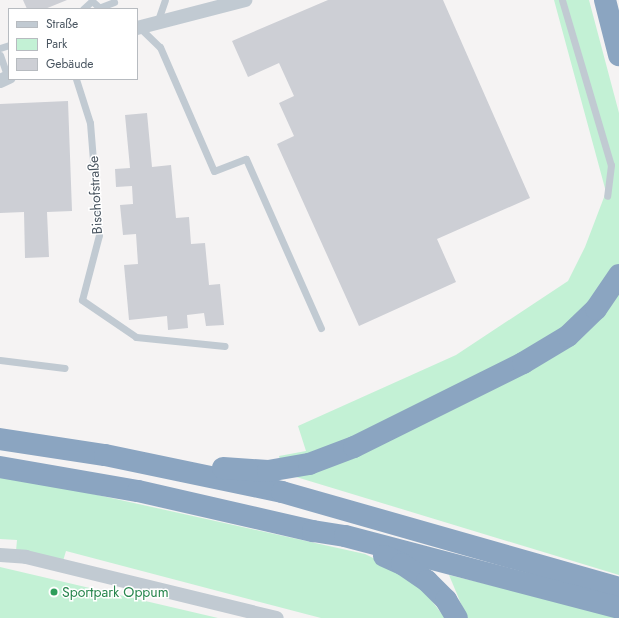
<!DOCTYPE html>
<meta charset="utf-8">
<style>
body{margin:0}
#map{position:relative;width:619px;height:618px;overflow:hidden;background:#f5f3f3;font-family:Jost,sans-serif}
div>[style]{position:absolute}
.green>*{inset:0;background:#c3f1d5}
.building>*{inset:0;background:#cdcfd5}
.lane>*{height:7px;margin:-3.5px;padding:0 3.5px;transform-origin:3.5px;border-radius:3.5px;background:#c1cad2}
.street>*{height:14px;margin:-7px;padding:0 7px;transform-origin:7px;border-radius:7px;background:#c1cad2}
.highway>*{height:22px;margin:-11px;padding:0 11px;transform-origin:11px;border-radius:11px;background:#8ba5c1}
.dots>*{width:11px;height:11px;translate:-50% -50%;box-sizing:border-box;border:2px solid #fff;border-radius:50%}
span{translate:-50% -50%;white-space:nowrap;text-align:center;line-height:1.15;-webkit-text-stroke:3px #fff;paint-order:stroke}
.street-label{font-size:14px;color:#4a5661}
.leisure-label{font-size:14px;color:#27864d}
.left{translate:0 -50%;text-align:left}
.legend{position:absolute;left:8px;top:8px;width:130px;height:72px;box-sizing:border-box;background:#fff;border:1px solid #b7bbc0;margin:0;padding:5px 7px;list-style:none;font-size:12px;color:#4a5661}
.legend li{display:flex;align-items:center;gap:8px;height:20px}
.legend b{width:20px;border:1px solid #b7bbc0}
</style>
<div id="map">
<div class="green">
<i style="clip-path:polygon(554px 0,589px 0,619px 113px,619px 575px,283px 473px,279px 456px,306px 451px,298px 426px,456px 355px,568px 281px,585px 247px,606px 192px)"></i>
<i style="clip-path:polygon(0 477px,84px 492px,365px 554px,414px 578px,445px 618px,321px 618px,66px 551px,63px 561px,16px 551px,17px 540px,0 539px)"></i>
<i style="clip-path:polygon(0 567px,218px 618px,0 618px)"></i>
<i style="clip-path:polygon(449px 575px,594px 610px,619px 618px,467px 618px)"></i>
</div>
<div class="building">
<i style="clip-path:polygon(23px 0,67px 0,45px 9px,27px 9px)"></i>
<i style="clip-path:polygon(328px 0,443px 0,530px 198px,437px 239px,456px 282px,359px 326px,277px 144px,294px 136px,279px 103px,294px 96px,279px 63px,248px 77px,232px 41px)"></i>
<i style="clip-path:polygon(68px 101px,72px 211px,47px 212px,49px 257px,25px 258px,24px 212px,0 213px,0 104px)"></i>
<i style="clip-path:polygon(147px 113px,152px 167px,171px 165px,176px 218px,189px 217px,191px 244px,205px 243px,209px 285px,220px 284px,224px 325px,206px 326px,204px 313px,187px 315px,188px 328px,168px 330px,167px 316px,129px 320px,124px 265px,138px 264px,136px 234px,123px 235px,120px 205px,133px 204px,132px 186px,116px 187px,115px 169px,130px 168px,125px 115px)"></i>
</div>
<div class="lane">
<i style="left:562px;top:0;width:172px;rotate:73.5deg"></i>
<i style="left:611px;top:165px;width:31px;rotate:97deg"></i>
<i style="left:101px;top:7px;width:14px;rotate:-21deg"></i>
<i style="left:83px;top:9px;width:12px;rotate:-42deg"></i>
<i style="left:92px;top:1px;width:12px;rotate:42deg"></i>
<i style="left:157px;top:23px;width:24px;rotate:-71deg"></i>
<i style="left:139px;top:27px;width:29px;rotate:44deg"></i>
<i style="left:160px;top:47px;width:135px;rotate:66.5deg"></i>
<i style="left:214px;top:171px;width:34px;rotate:-21deg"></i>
<i style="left:246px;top:159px;width:185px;rotate:66.1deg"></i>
<i style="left:0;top:48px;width:9px;rotate:-18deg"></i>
<i style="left:0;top:55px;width:24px;rotate:71deg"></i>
<i style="left:76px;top:79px;width:46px;rotate:72.3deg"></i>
<i style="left:90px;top:123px;width:112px;rotate:85.4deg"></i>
<i style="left:99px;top:235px;width:67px;rotate:104.7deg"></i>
<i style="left:82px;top:300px;width:65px;rotate:34.4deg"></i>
<i style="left:136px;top:337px;width:89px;rotate:5.8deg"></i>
<i style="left:0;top:360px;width:65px;rotate:7deg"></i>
</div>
<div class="street">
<i style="left:137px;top:28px;width:112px;rotate:-14.5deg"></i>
<i style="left:0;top:81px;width:10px;rotate:-24deg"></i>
<i style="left:0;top:555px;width:26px;rotate:4deg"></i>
<i style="left:26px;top:557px;width:258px;rotate:13.7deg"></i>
</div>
<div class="highway">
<i style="left:605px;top:0;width:57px;rotate:75.7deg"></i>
<i style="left:0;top:439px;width:106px;rotate:8.7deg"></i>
<i style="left:105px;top:455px;width:181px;rotate:11.8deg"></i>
<i style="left:282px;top:492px;width:350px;rotate:15.9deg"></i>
<i style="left:0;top:467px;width:140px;rotate:9.9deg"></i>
<i style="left:138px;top:491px;width:180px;rotate:12.9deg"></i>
<i style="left:313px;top:531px;width:32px;rotate:9deg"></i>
<i style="left:345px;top:536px;width:283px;rotate:14.7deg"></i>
<i style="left:223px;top:468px;width:45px;rotate:3.8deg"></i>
<i style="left:268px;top:471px;width:42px;rotate:-9.7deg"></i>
<i style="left:309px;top:464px;width:48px;rotate:-20.7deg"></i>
<i style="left:354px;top:447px;width:189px;rotate:-26.4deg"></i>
<i style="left:523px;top:363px;width:52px;rotate:-31deg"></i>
<i style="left:568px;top:336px;width:39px;rotate:-44deg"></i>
<i style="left:596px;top:309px;width:41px;rotate:-55.9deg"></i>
<i style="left:384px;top:556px;width:20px;rotate:24deg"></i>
<i style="left:402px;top:564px;width:30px;rotate:34deg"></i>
<i style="left:427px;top:581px;width:27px;rotate:45deg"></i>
<i style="left:446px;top:600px;width:21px;rotate:59deg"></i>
</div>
<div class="dots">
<i style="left:54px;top:592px;background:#2e9e5b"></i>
</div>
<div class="street-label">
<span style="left:95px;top:195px;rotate:-93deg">Bischofstraße</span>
</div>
<div class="leisure-label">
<span class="left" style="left:62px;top:592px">Sportpark Oppum</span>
</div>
<ul class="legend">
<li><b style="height:5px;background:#c1cad2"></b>Straße</li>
<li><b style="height:11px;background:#c3f1d5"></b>Park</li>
<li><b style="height:11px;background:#cdcfd5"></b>Gebäude</li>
</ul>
</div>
